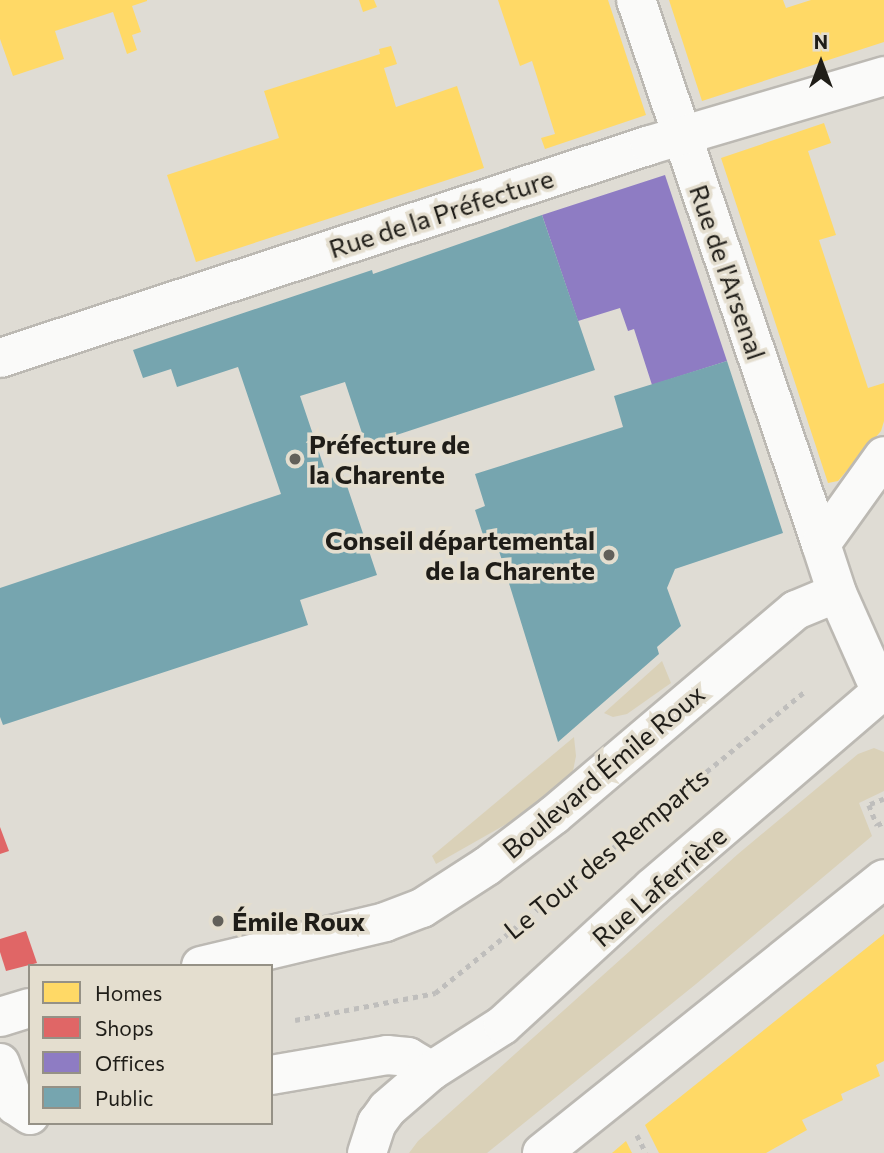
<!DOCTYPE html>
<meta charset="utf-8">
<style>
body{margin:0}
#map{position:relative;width:884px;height:1153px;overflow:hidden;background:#dfdcd4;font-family:Commissioner,sans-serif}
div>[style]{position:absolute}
.green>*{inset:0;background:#dad1b8}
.homes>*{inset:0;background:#ffd966}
.shops>*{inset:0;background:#e06666}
.offices>*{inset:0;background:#8e7cc3}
.public>*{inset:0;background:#76a5af}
.path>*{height:4.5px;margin-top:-2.25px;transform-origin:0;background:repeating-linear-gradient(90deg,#bfbebc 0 5px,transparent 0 10px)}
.roads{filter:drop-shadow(2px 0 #bcb9b3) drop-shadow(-2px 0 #bcb9b3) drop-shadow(0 2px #bcb9b3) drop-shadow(0 -2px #bcb9b3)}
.minor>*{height:38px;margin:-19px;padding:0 19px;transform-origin:19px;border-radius:19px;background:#fafaf9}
.dots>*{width:19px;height:19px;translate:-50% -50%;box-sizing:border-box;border:4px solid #e4decf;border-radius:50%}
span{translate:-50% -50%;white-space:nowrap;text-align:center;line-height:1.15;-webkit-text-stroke:7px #e4decf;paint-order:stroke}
.street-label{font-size:26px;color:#1f1d18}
.poi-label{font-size:26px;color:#1f1d18;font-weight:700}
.left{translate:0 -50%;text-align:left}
.right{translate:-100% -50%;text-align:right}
.legend{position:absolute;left:28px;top:964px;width:245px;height:161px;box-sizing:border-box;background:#e4decf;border:2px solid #959186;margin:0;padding:9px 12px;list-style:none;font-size:21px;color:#1f1d18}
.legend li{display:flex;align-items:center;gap:14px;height:35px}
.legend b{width:35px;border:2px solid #959186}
.north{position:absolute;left:786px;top:28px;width:70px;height:70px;-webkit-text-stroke:5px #e4decf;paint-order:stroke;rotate:0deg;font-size:19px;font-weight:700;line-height:28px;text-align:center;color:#1f1d18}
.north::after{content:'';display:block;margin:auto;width:24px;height:32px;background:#1f1d18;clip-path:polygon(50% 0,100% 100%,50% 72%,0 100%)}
</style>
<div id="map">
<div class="green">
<i style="clip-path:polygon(662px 661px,671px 683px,627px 714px,613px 717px,604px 713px)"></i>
<i style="clip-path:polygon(574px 737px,576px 756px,573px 771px,560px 790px,540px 805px,436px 864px,432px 856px)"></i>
<i style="clip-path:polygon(874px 748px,884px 752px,884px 791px,859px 803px,872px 836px,696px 984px,487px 1153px,409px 1153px,418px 1141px,738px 854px,858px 754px)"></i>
</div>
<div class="homes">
<i style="clip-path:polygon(0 0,147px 0,147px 1px,132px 6px,141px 32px,132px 35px,137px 50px,127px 54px,113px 12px,55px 31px,64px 59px,13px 76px,0 39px)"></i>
<i style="clip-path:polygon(359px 0,374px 0,377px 7px,363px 12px)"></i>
<i style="clip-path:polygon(498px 0,608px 0,646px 115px,545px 149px,541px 138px,555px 134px,532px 61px,520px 66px)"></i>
<i style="clip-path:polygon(669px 0,783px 0,786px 8px,811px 0,884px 0,884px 42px,702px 101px)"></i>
<i style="clip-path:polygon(391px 46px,397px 64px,384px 68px,396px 107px,457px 86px,484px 168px,196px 262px,167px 175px,279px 138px,264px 91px,380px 54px,379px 49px)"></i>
<i style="clip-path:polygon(824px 123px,831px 143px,808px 151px,836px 235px,819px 240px,868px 388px,884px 383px,884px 421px,881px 431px,838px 481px,828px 483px,721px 158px)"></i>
<i style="clip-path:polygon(884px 934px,884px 1061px,876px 1065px,880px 1076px,841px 1094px,843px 1100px,802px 1120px,807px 1130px,766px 1153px,659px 1153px,645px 1125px)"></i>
<i style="clip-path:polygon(626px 1141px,632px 1153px,612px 1153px)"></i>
</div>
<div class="shops">
<i style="clip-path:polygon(0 827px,9px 851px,0 854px)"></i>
<i style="clip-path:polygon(26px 931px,37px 963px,6px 971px,0 952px,0 939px)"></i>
</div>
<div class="offices">
<i style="clip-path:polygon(665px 175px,727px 361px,652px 385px,634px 329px,628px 331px,620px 308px,578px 321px,542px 215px)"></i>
</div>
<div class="public">
<i style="clip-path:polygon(542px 215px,595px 370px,366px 445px,345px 382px,300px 396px,328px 479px,343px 474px,377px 575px,300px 600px,308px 625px,3px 725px,0 717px,0 588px,281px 494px,238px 367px,177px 387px,171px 369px,143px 378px,133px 350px,372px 270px,373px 274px)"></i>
<i style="clip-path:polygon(727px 361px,783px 533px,675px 569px,667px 588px,681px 626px,657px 647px,659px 654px,558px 742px,495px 538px,485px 541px,475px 510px,485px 506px,475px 474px,623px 427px,614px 396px)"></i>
</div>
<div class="path">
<i style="left:884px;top:799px;width:16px;rotate:158deg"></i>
<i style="left:869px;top:805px;width:22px;rotate:68deg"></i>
<i style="left:877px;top:825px;width:8px;rotate:-23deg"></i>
<i style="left:295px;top:1020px;width:143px;rotate:-10.9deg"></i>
<i style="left:435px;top:993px;width:479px;rotate:-39.2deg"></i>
<i style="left:637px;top:1135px;width:20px;rotate:63deg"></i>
</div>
<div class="roads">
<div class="minor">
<i style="left:636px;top:0;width:575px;rotate:71.22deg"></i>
<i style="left:0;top:358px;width:684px;rotate:-18.14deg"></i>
<i style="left:650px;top:145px;width:244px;rotate:-16.4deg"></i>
<i style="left:837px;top:593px;width:108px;rotate:66deg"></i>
<i style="left:201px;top:966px;width:189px;rotate:-13.4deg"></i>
<i style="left:385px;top:922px;width:40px;rotate:-21deg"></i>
<i style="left:422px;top:908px;width:77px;rotate:-32.9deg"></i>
<i style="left:487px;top:866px;width:84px;rotate:-37.3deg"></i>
<i style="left:554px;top:815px;width:317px;rotate:-40.3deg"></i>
<i style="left:796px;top:610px;width:44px;rotate:-22.5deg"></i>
<i style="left:837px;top:593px;width:52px;rotate:-108.1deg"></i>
<i style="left:821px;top:544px;width:108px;rotate:-54.4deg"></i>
<i style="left:0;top:1017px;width:31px;rotate:-17deg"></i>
<i style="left:0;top:1063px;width:45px;rotate:70.3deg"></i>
<i style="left:15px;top:1105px;width:18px;rotate:34deg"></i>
<i style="left:271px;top:1075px;width:118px;rotate:-9.8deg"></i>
<i style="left:387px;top:1055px;width:21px;rotate:5deg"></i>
<i style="left:408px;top:1057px;width:27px;rotate:31deg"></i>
<i style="left:367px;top:1153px;width:32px;rotate:-72deg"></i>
<i style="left:377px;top:1123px;width:17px;rotate:-54deg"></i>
<i style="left:387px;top:1109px;width:58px;rotate:-40.8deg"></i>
<i style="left:431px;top:1071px;width:85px;rotate:-32.6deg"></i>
<i style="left:503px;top:1025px;width:202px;rotate:-42.6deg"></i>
<i style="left:652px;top:888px;width:306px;rotate:-40.6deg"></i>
<i style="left:542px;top:1153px;width:438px;rotate:-38.7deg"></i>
</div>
</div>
<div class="dots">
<i style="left:295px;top:459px;background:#62605a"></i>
<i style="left:609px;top:555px;background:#62605a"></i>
<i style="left:218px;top:921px;background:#62605a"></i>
</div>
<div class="street-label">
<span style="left:441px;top:213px;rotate:-18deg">Rue de la Préfecture</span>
<span style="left:728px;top:272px;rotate:71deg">Rue de l'Arsenal</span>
<span style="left:603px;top:771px;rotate:-40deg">Boulevard Émile Roux</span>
<span style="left:606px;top:853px;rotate:-39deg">Le Tour des Remparts</span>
<span style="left:659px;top:886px;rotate:-41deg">Rue Laferrière</span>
</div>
<div class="poi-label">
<span class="left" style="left:309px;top:459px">Préfecture de<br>la Charente</span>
<span class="right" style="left:595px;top:555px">Conseil départemental<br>de la Charente</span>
<span class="left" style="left:232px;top:921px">Émile Roux</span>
</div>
<ul class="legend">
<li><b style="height:19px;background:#ffd966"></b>Homes</li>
<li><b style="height:19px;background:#e06666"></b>Shops</li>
<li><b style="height:19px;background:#8e7cc3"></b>Offices</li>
<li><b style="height:19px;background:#76a5af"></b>Public</li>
</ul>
<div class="north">N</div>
</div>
